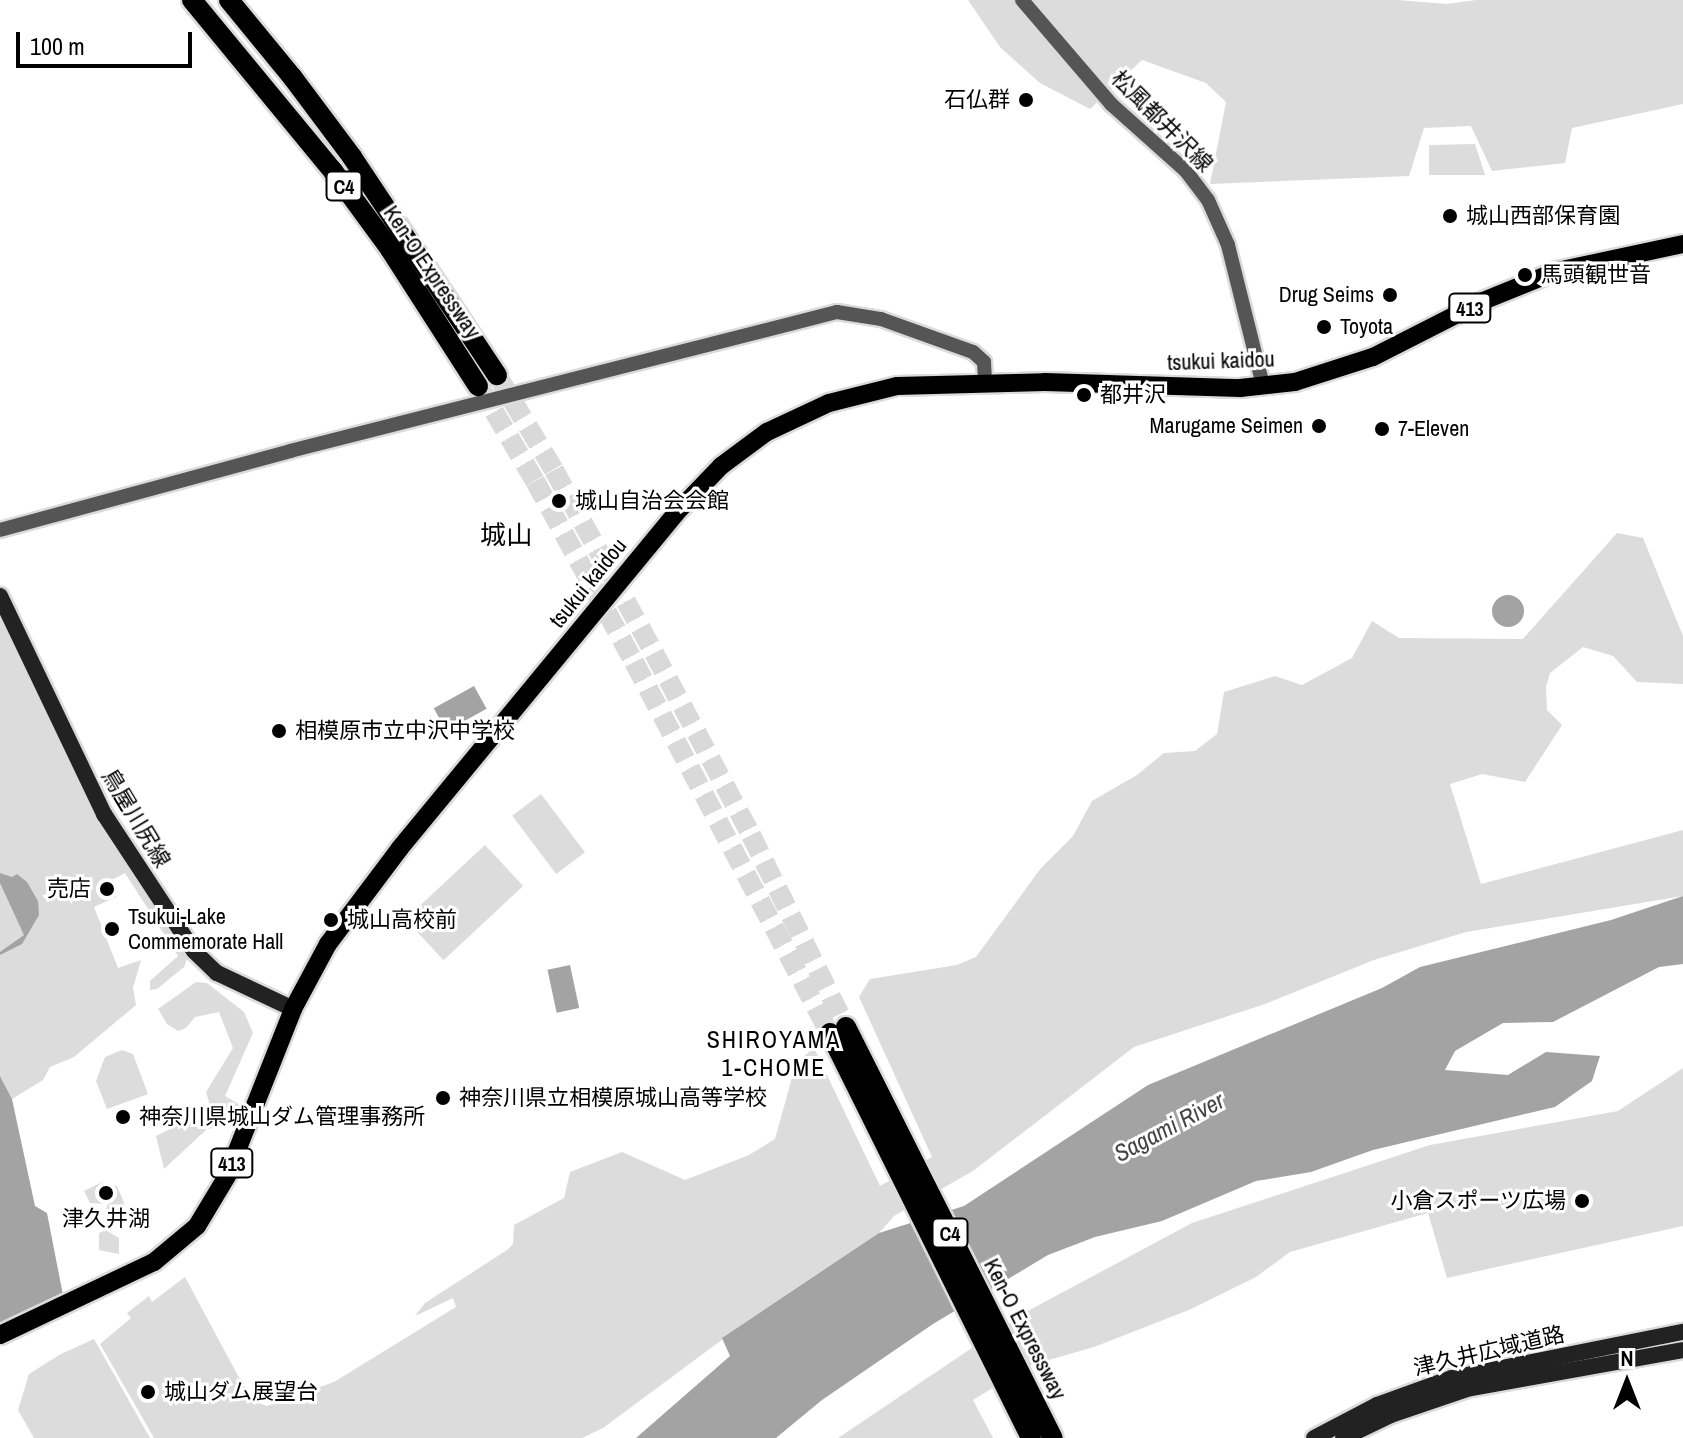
<!DOCTYPE html>
<meta charset="utf-8">
<style>
body{margin:0}
#map{position:relative;width:1683px;height:1438px;overflow:hidden;background:#fff;font-family:"Archivo Narrow","Noto Sans JP",sans-serif}
div>[style]{position:absolute}
.green>*{inset:0;background:#dcdcdc;transform-origin:0 0}
.water>*{inset:0;background:#a3a3a3;transform-origin:0 0}
.round{border-radius:50%}
.motorway-tunnel>*{height:20px;margin-top:-10px;transform-origin:0;background:repeating-linear-gradient(90deg,#d9d9d9 0 20px,transparent 0 30px)}
.roads{filter:drop-shadow(2px 0 #dbdbdb) drop-shadow(-2px 0 #dbdbdb) drop-shadow(0 2px #dbdbdb) drop-shadow(0 -2px #dbdbdb)}
.tertiary>*{height:14px;margin:-7px;padding:0 7px;transform-origin:7px;border-radius:7px;background:#555}
.secondary>*{height:16px;margin:-8px;padding:0 8px;transform-origin:8px;border-radius:8px;background:#222}
.trunk>*{height:18px;margin:-9px;padding:0 9px;transform-origin:9px;border-radius:9px;background:#000}
.motorway>*{height:20px;margin:-10px;padding:0 10px;transform-origin:10px;border-radius:10px;background:#000}
.dots>*{width:22px;height:22px;translate:-50% -50%;box-sizing:border-box;border:4px solid #fff;border-radius:50%}
span{translate:-50% -50%;white-space:nowrap;text-align:center;line-height:1.15;-webkit-text-stroke:6px #fff;paint-order:stroke}
.shield-label span{padding:2px 6px;background:#fff;border:2px solid;border-radius:6px;-webkit-text-stroke-width:0}
.shield-label{font-size:20px;color:#000;font-weight:700}
.poi-label{font-size:22px;color:#000}
.right{translate:-100% -50%;text-align:right}
.left{translate:0 -50%;text-align:left}
.street-label{font-size:22px;color:#000}
.neighbourhood-label{font-size:24px;color:#000;letter-spacing:2px}
.water-label{font-size:24px;color:#444;font-style:italic}
.quarter-label{font-size:26px;color:#000}
.north{position:absolute;left:1587px;top:1342px;width:80px;height:80px;-webkit-text-stroke:6px #fff;paint-order:stroke;rotate:0deg;font-size:22px;font-weight:700;line-height:32px;text-align:center;color:#000}
.north::after{content:'';display:block;margin:auto;width:28px;height:36px;background:#000;clip-path:polygon(50% 0,100% 100%,50% 72%,0 100%)}
.scale{position:absolute;left:16px;top:32px;width:176px;height:36px;box-sizing:border-box;border:4px solid #000;border-top:0;padding-left:10px;font-size:24px;line-height:28px;white-space:nowrap;color:#000;-webkit-text-stroke:6px #fff;paint-order:stroke}
</style>
<div id="map">
<div class="green">
<i style="clip-path:polygon(968px 0,1397px 0,1447px 4px,1476px 0,1683px 0,1683px 104px,1572px 128px,1565px 163px,1492px 171px,1471px 126px,1424px 128px,1409px 176px,1210px 184px,1226px 102px,1206px 83px,1142px 60px,1090px 109px,1040px 83px,1000px 47px)"></i>
<i style="clip-path:polygon(1475px 144px,1485px 175px,1429px 175px,1429px 145px)"></i>
<i style="clip-path:polygon(1617px 533px,1643px 538px,1683px 636px,1683px 684px,1637px 682px,1613px 656px,1583px 647px,1550px 673px,1546px 687px,1547px 710px,1562px 725px,1525px 782px,1482px 774px,1450px 784px,1481px 884px,1683px 830px,1683px 896px,1466px 932px,1374px 960px,1265px 1004px,1134px 1047px,973px 1171px,894px 1216px,879px 1233px,723px 1339px,603px 1428px,582px 1438px,154px 1438px,100px 1344px,131px 1318px,127px 1313px,149px 1296px,152px 1302px,185px 1277px,251px 1400px,267px 1406px,334px 1382px,456px 1307px,453px 1298px,415px 1316px,425px 1303px,507px 1250px,513px 1244px,514px 1225px,564px 1198px,570px 1172px,622px 1152px,685px 1180px,749px 1155px,775px 1139px,796px 1063px,814px 1048px,880px 1186px,932px 1157px,859px 997px,870px 979px,957px 965px,976px 957px,1041px 868px,1073px 836px,1092px 801px,1137px 775px,1164px 753px,1195px 751px,1217px 734px,1224px 692px,1275px 676px,1302px 685px,1352px 658px,1372px 621px,1399px 638px,1523px 639px)"></i>
<i style="clip-path:polygon(0 609px,188px 956px,184px 967px,157px 989px,150px 990px,150px 981px,178px 956px,125px 873px,110px 881px,116px 897px,94px 907px,118px 968px,141px 960px,133px 988px,136px 1005px,74px 1057px,50px 1067px,43px 1080px,12px 1099px,0 1076px)"></i>
<i style="left:541px;top:794px;width:73px;height:36px;rotate:53deg"></i>
<i style="left:485px;top:845px;width:56px;height:109px;rotate:47deg"></i>
<i style="clip-path:polygon(196px 982px,207px 983px,244px 1012px,253px 1033px,225px 1096px,240px 1105px,234px 1118px,221px 1127px,207px 1129px,164px 1169px,156px 1136px,211px 1109px,206px 1092px,233px 1048px,219px 1012px,195px 1017px,186px 1028px,178px 1031px,167px 1024px,158px 1009px)"></i>
<i style="clip-path:polygon(122px 1050px,133px 1054px,148px 1094px,107px 1109px,96px 1081px,105px 1057px)"></i>
<i style="clip-path:polygon(1683px 1068px,1683px 1226px,1447px 1278px,1428px 1213px,1290px 1252px,1256px 1277px,1189px 1310px,1094px 1347px,1028px 1366px,973px 1400px,993px 1438px,838px 1438px,1024px 1313px,1192px 1223px,1430px 1145px,1618px 1111px)"></i>
<i style="clip-path:polygon(102px 1182px,117px 1186px,125px 1205px,114px 1212px,106px 1209px,108px 1204px,90px 1203px,84px 1191px)"></i>
<i style="clip-path:polygon(106px 1230px,119px 1238px,119px 1254px,99px 1250px,99px 1233px)"></i>
<i style="clip-path:polygon(94px 1339px,150px 1438px,34px 1438px,18px 1410px,29px 1374px,59px 1355px)"></i>
</div>
<div class="water">
<i class="round" style="left:1492px;top:595px;width:32px;height:32px"></i>
<i style="left:474px;top:686px;width:26px;height:46px;rotate:61deg"></i>
<i style="clip-path:polygon(0 873px,12px 877px,17px 874px,27px 882px,38px 901px,39px 915px,22px 944px,0 955px,0 952px,24px 935px,0 883px)"></i>
<i style="clip-path:polygon(1683px 896px,1683px 964px,1659px 967px,1553px 1022px,1503px 1023px,1455px 1051px,1445px 1070px,1508px 1075px,1546px 1052px,1600px 1056px,1592px 1081px,1555px 1107px,1373px 1150px,1311px 1172px,1256px 1181px,1162px 1221px,1095px 1237px,1048px 1255px,933px 1324px,822px 1400px,776px 1438px,636px 1438px,730px 1356px,722px 1338px,879px 1233px,964px 1206px,1148px 1085px,1382px 988px,1420px 967px,1611px 920px)"></i>
<i style="left:570px;top:965px;width:44px;height:23px;rotate:78deg"></i>
<i style="clip-path:polygon(0 1076px,12px 1099px,35px 1206px,47px 1213px,63px 1295px,0 1324px)"></i>
</div>
<div class="motorway-tunnel">
<i style="left:497px;top:375px;width:111px;rotate:59deg"></i>
<i style="left:554px;top:470px;width:209px;rotate:61.3deg"></i>
<i style="left:654px;top:653px;width:206px;rotate:61.9deg"></i>
<i style="left:751px;top:835px;width:214px;rotate:63.7deg"></i>
<i style="left:479px;top:386px;width:110px;rotate:59.5deg"></i>
<i style="left:535px;top:481px;width:206px;rotate:61.3deg"></i>
<i style="left:634px;top:662px;width:420px;rotate:62.2deg"></i>
</div>
<div class="roads">
<div class="tertiary">
<i style="left:1022px;top:0;width:137px;rotate:49.4deg"></i>
<i style="left:1111px;top:104px;width:101px;rotate:41.8deg"></i>
<i style="left:1186px;top:171px;width:36px;rotate:53deg"></i>
<i style="left:1208px;top:200px;width:49px;rotate:66deg"></i>
<i style="left:1228px;top:245px;width:144px;rotate:76deg"></i>
<i style="left:0;top:530px;width:301px;rotate:-15.2deg"></i>
<i style="left:290px;top:451px;width:564px;rotate:-14.26deg"></i>
<i style="left:837px;top:312px;width:45px;rotate:9deg"></i>
<i style="left:881px;top:319px;width:98px;rotate:19.7deg"></i>
<i style="left:973px;top:352px;width:15px;rotate:42deg"></i>
<i style="left:984px;top:362px;width:20px;rotate:87deg"></i>
</div>
<div class="secondary">
<i style="left:0;top:596px;width:242px;rotate:64.5deg"></i>
<i style="left:104px;top:814px;width:164px;rotate:56.7deg"></i>
<i style="left:194px;top:951px;width:32px;rotate:44deg"></i>
<i style="left:217px;top:973px;width:84px;rotate:25.3deg"></i>
<i style="left:1314px;top:1438px;width:71px;rotate:-27.6deg"></i>
<i style="left:1377px;top:1405px;width:80px;rotate:-19.8deg"></i>
<i style="left:1452px;top:1378px;width:236px;rotate:-11.3deg"></i>
<i style="left:1343px;top:1438px;width:53px;rotate:-25.6deg"></i>
<i style="left:1391px;top:1415px;width:80px;rotate:-18.9deg"></i>
<i style="left:1467px;top:1389px;width:219px;rotate:-10.2deg"></i>
</div>
<div class="trunk">
<i style="left:0;top:1335px;width:170px;rotate:-25.4deg"></i>
<i style="left:154px;top:1262px;width:56px;rotate:-39.9deg"></i>
<i style="left:197px;top:1226px;width:58px;rotate:-59deg"></i>
<i style="left:227px;top:1176px;width:180px;rotate:-68.4deg"></i>
<i style="left:293px;top:1009px;width:74px;rotate:-61.7deg"></i>
<i style="left:328px;top:944px;width:120px;rotate:-53.1deg"></i>
<i style="left:400px;top:848px;width:433px;rotate:-50.5deg"></i>
<i style="left:675px;top:514px;width:66px;rotate:-46.2deg"></i>
<i style="left:721px;top:466px;width:57px;rotate:-36.5deg"></i>
<i style="left:767px;top:432px;width:68px;rotate:-25.1deg"></i>
<i style="left:829px;top:403px;width:70px;rotate:-14deg"></i>
<i style="left:897px;top:386px;width:148px;rotate:-1.5deg"></i>
<i style="left:1045px;top:382px;width:195px;rotate:1.8deg"></i>
<i style="left:1240px;top:388px;width:55px;rotate:-6.2deg"></i>
<i style="left:1295px;top:382px;width:82px;rotate:-17.8deg"></i>
<i style="left:1373px;top:357px;width:123px;rotate:-27deg"></i>
<i style="left:1483px;top:301px;width:80px;rotate:-22.1deg"></i>
<i style="left:1557px;top:271px;width:129px;rotate:-12.1deg"></i>
</div>
<div class="motorway">
<i style="left:192px;top:0;width:222px;rotate:50.5deg"></i>
<i style="left:333px;top:171px;width:97px;rotate:53.8deg"></i>
<i style="left:390px;top:249px;width:163px;rotate:57.3deg"></i>
<i style="left:229px;top:0;width:101px;rotate:50.6deg"></i>
<i style="left:293px;top:78px;width:99px;rotate:53.2deg"></i>
<i style="left:352px;top:157px;width:262px;rotate:56.4deg"></i>
<i style="left:846px;top:1027px;width:460px;rotate:63.3deg"></i>
<i style="left:830px;top:1033px;width:452px;rotate:63.6deg"></i>
</div>
</div>
<div class="dots">
<i style="left:1026px;top:100px;background:#000"></i>
<i style="left:1450px;top:216px;background:#000"></i>
<i style="left:1525px;top:275px;background:#000"></i>
<i style="left:1390px;top:295px;background:#000"></i>
<i style="left:1324px;top:327px;background:#000"></i>
<i style="left:1084px;top:395px;background:#000"></i>
<i style="left:1319px;top:426px;background:#000"></i>
<i style="left:1382px;top:429px;background:#000"></i>
<i style="left:559px;top:501px;background:#000"></i>
<i style="left:279px;top:731px;background:#000"></i>
<i style="left:107px;top:889px;background:#000"></i>
<i style="left:331px;top:920px;background:#000"></i>
<i style="left:112px;top:929px;background:#000"></i>
<i style="left:443px;top:1098px;background:#000"></i>
<i style="left:123px;top:1117px;background:#000"></i>
<i style="left:106px;top:1193px;background:#000"></i>
<i style="left:1582px;top:1201px;background:#000"></i>
<i style="left:148px;top:1392px;background:#000"></i>
</div>
<div class="shield-label">
<span style="left:344px;top:186px">C4</span>
<span style="left:1470px;top:308px">413</span>
<span style="left:232px;top:1163px">413</span>
<span style="left:950px;top:1233px">C4</span>
</div>
<div class="poi-label">
<span class="right" style="left:1010px;top:100px">石仏群</span>
<span class="left" style="left:1466px;top:216px">城山西部保育園</span>
<span class="left" style="left:1541px;top:275px">馬頭観世音</span>
<span class="right" style="left:1374px;top:295px">Drug Seims</span>
<span class="left" style="left:1340px;top:327px">Toyota</span>
<span class="left" style="left:1100px;top:395px">都井沢</span>
<span class="right" style="left:1303px;top:426px">Marugame Seimen</span>
<span class="left" style="left:1398px;top:429px">7-Eleven</span>
<span class="left" style="left:575px;top:501px">城山自治会会館</span>
<span class="left" style="left:295px;top:731px">相模原市立中沢中学校</span>
<span class="right" style="left:91px;top:889px">売店</span>
<span class="left" style="left:128px;top:929px">Tsukui-Lake<br>Commemorate Hall</span>
<span class="left" style="left:347px;top:920px">城山高校前</span>
<span class="left" style="left:459px;top:1098px">神奈川県立相模原城山高等学校</span>
<span class="left" style="left:139px;top:1117px">神奈川県城山ダム管理事務所</span>
<span class="right" style="left:1566px;top:1201px">小倉スポーツ広場</span>
<span style="left:106px;top:1219px">津久井湖</span>
<span class="left" style="left:164px;top:1392px">城山ダム展望台</span>
</div>
<div class="street-label">
<span style="left:1162px;top:121px;rotate:45deg">松風都井沢線</span>
<span style="left:432px;top:272px;rotate:56deg">Ken-O Expressway</span>
<span style="left:1221px;top:361px;rotate:-2deg">tsukui kaidou</span>
<span style="left:588px;top:583px;rotate:-51deg">tsukui kaidou</span>
<span style="left:136px;top:818px;rotate:59deg">鳥屋川尻線</span>
<span style="left:1025px;top:1329px;rotate:63deg">Ken-O Expressway</span>
<span style="left:1489px;top:1351px;rotate:-13deg">津久井広域道路</span>
</div>
<div class="neighbourhood-label">
<span style="left:774px;top:1054px">SHIROYAMA<br>1-CHOME</span>
</div>
<div class="water-label">
<span style="left:1169px;top:1127px;rotate:-28deg">Sagami River</span>
</div>
<div class="quarter-label">
<span style="left:506px;top:535px">城山</span>
</div>
<div class="north">N</div>
<div class="scale">100 m</div>
</div>
